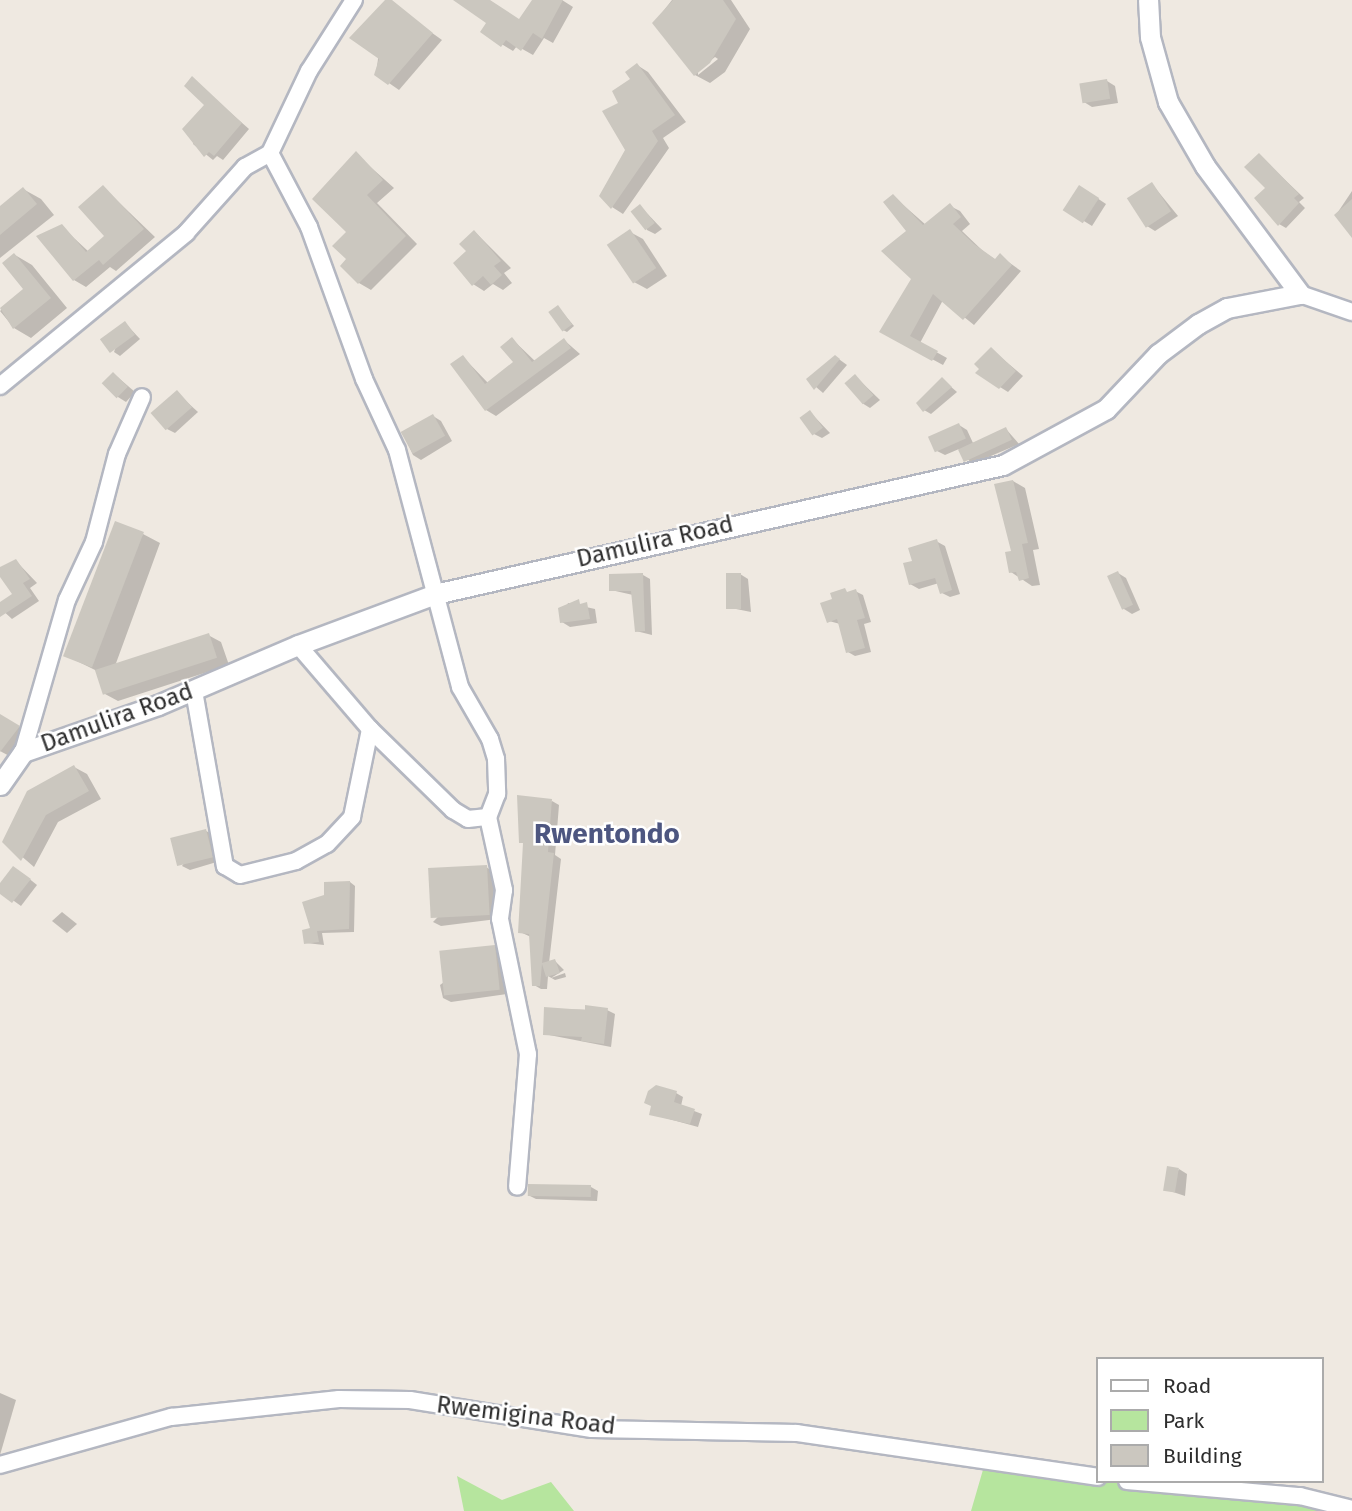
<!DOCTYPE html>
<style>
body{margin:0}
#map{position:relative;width:1352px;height:1511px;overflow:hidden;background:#efe9e1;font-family:"Fira Sans",sans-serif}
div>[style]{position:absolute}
.green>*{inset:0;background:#b6e59e}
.shadow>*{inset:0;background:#0003}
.building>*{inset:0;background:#cbc7bf;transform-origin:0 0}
.roads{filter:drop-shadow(2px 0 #b4b7c1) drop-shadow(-2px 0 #b4b7c1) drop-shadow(0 2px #b4b7c1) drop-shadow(0 -2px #b4b7c1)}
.minor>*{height:16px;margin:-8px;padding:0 8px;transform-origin:8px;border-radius:8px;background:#fff}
.tertiary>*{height:19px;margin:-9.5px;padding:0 9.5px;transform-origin:9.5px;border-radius:9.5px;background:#fff}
span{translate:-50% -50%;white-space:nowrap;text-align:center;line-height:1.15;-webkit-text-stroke:5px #fff;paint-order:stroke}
.street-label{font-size:24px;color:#2e2e2e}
.quarter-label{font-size:28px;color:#4d5680;font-weight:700}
.legend{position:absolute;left:1096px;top:1357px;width:228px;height:126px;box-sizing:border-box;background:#fff;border:2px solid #ababab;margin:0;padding:9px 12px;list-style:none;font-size:21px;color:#2e2e2e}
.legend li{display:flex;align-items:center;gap:14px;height:35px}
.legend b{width:35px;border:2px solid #ababab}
</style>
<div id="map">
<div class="green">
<i style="clip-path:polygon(987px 1456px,1098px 1481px,1293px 1486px,1352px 1505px,1352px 1511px,971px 1511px)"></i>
<i style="clip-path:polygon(457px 1476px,502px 1500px,551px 1482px,574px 1511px,464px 1511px)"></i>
</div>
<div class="shadow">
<i style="clip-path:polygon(386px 0,442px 40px,399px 90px,376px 74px)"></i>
<i style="clip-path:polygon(456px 0,489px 0,520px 21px,534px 0,562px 0,573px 7px,553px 43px,544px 38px,533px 55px,517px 46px,513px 51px,482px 32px,488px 22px)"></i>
<i style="clip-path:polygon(evenodd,672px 0,731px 0,750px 29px,725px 72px,710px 83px,695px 75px,654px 23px,672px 0,715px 57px,718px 59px,698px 75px,698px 71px,715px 57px)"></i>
<i style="clip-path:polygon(637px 65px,648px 72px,686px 122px,663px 138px,669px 148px,623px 214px,612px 207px,627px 150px,621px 104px)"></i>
<i style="clip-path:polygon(192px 79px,249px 129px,223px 160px,217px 156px,213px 160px,193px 144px,206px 105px)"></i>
<i style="clip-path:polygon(1107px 81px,1115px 86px,1118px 103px,1092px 107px,1084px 102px)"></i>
<i style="clip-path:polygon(356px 154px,394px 188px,377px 203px,417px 244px,371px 290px,359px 283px,348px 232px)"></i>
<i style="clip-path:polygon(1259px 155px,1304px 198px,1299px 202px,1305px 208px,1286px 228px,1279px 224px)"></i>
<i style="clip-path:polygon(1152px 184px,1178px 216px,1155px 231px,1147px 226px)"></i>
<i style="clip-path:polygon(103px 187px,155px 237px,116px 271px,110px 267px,86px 287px,74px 280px,38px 237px,61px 226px,89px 252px,106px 236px)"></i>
<i style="clip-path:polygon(23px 189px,41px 199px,54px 215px,0 258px,0 208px)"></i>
<i style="clip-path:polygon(1352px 191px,1352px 235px,1336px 215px)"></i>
<i style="clip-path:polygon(1088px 192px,1106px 204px,1092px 226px,1066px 210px)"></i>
<i style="clip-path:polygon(893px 196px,926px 225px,950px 206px,960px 211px,970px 224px,962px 231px,984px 252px,996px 260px,1000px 256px,1021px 271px,974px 325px,943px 300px,920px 343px,947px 358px,943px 365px,882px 332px,913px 278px,908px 231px)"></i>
<i style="clip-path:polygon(640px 206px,662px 229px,655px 234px,647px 230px)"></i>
<i style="clip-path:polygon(475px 232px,511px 268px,504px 273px,512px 283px,503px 290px,493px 284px,484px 291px,473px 284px,468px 252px)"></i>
<i style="clip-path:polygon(630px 232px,643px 239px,667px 276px,647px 289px,634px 282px)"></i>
<i style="clip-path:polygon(15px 255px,32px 265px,67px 308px,31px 338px,14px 328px,0 311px,26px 289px)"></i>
<i style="clip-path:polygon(558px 307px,574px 326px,567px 332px,563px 330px)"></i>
<i style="clip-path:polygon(125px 323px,140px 339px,120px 356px,114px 352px)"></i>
<i style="clip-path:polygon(512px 339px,536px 362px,564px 340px,580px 354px,496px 416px,486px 410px,453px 365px,463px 357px,488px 383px,515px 363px)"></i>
<i style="clip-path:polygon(991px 349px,1023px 376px,1008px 392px,1000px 387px)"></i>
<i style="clip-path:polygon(836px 357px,847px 365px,823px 393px,808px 380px)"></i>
<i style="clip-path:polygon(114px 374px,135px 392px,126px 402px,118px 397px)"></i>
<i style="clip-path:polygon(855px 376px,880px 400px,870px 408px,862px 403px)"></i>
<i style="clip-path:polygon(942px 379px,957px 392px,931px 414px,924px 410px)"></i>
<i style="clip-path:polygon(177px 393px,198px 412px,175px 433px,167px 429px)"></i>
<i style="clip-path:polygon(810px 412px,830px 433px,822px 438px,814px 434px)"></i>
<i style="clip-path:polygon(433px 416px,441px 421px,452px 441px,421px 460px,413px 455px,403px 434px)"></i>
<i style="clip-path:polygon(959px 425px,967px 430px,973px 443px,1006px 429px,1019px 444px,972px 464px,959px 449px,945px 455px,937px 451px)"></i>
<i style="clip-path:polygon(1013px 481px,1025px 488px,1039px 549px,1033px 550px,1040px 585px,1032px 586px,1011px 572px)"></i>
<i style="clip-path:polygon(143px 534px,160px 543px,115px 666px,208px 635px,221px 642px,229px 665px,118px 701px,105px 694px,97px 671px,67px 656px)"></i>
<i style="clip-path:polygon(936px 541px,945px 546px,960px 594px,950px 597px,942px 593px,939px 583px,919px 589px,910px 584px,914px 562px)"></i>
<i style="clip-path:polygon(16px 561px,37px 583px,30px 588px,39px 601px,12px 619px,0 608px,15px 594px,0 569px)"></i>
<i style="clip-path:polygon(1118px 573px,1126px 578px,1140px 610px,1132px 614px,1124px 609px)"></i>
<i style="clip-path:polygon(740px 574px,748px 579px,751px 612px,731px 608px)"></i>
<i style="clip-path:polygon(643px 575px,650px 579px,652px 635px,636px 631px,633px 595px,611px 590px)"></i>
<i style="clip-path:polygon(855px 591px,863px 595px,871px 622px,864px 624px,871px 652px,855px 656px,848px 652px,840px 624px,829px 621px)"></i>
<i style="clip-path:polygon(568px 603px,595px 609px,597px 623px,570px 627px,562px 622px)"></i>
<i style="clip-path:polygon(0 716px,31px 734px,13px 758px,0 751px)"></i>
<i style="clip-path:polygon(74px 767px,87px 774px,101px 799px,58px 822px,34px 867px,4px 841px)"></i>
<i style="clip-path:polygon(552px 801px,559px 805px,555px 855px,561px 859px,549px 963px,555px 961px,564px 970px,551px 978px,565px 973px,566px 977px,555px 980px,548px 976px,547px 989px,541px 989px,534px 985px,531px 937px,520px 932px,525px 844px,520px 842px)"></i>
<i style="clip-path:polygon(206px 831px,214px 835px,220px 861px,190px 870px,182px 866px)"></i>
<i style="clip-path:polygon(486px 867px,494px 872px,497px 919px,441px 926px,433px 922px)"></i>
<i style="clip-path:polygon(22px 873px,37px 885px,21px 906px,0 891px,0 886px)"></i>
<i style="clip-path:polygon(350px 882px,355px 886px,354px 932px,322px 933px,324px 945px,306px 943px,326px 896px)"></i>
<i style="clip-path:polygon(62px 912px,77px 924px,67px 933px,52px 921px)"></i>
<i style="clip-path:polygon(494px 946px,502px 951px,507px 994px,451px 1002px,443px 998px,440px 985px)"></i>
<i style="clip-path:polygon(546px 1009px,607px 1010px,615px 1014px,611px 1047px,544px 1034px)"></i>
<i style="clip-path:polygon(676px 1093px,683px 1097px,681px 1106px,702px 1114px,698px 1127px,651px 1114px)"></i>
<i style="clip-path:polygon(1179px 1169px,1187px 1174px,1185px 1196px,1167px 1190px)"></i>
<i style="clip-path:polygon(591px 1187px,598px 1191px,597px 1201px,536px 1199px,528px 1195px)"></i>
<i style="clip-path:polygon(0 1393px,16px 1400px,0 1455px)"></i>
</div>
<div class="building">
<i style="clip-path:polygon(385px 0,392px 0,433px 33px,388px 85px,374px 75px,379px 59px,349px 38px)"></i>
<i style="clip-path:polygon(453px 0,490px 0,519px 19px,532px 0,563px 0,542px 39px,533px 33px,521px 51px,506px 40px,501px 47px,480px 32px,486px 23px)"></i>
<i style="clip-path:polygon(673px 0,723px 0,736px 19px,710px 63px,694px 76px,652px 23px)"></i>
<i style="clip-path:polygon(637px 63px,675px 115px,652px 131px,658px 141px,611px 209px,599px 196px,625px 150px,602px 111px,618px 103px,612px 91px,630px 79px,625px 72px)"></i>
<i style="clip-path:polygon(192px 76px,242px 123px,214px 156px,209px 152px,204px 157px,182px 129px,204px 105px,184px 86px)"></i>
<i style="left:1107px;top:79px;width:20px;height:28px;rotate:81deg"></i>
<i style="clip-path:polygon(356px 151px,383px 180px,367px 195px,406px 236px,358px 284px,340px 266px,346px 259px,332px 246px,346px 232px,312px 199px)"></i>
<i style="clip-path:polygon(1259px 153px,1299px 194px,1294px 198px,1299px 203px,1278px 226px,1254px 198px,1265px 188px,1244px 167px)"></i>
<i style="left:1152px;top:182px;width:35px;height:30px;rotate:57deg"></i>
<i style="clip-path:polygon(103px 185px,144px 229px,103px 265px,99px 260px,73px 281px,36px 236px,62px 224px,86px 252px,104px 236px,78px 207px)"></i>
<i style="left:1079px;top:185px;width:24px;height:30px;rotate:33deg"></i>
<i style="clip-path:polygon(23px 187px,37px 204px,0 235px,0 206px)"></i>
<i style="clip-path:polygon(893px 194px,923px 225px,950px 203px,961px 217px,953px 224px,974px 244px,995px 259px,1000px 253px,1012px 265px,963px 320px,933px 294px,910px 336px,938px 351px,932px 361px,879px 332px,911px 279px,881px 251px,906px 231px,883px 202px)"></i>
<i style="clip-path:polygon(1352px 199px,1352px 238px,1334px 215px)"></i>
<i style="left:640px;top:204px;width:24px;height:12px;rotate:52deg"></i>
<i style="left:630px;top:229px;width:47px;height:28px;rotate:56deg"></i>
<i style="clip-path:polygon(474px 230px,501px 261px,494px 266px,502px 275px,491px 285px,483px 276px,472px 286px,453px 263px,466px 251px,459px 244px)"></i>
<i style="clip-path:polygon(14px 253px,51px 298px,13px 329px,0 308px,23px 289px,2px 263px)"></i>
<i style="left:558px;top:305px;width:24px;height:12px;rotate:54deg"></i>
<i style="left:125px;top:321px;width:17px;height:31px;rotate:54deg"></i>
<i style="clip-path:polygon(512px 337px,532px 362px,564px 338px,571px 348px,485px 411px,450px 364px,463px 355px,485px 384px,513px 362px,500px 347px)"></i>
<i style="clip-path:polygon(991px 347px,1016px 371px,999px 389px,975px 373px,979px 369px,974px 364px)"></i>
<i style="clip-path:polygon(835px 355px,840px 359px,814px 390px,806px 379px)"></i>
<i style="left:113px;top:372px;width:21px;height:16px;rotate:45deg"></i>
<i style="left:855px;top:374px;width:28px;height:14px;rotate:49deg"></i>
<i style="clip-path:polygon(942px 377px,952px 387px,923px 412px,916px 403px)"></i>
<i style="left:177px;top:390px;width:23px;height:35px;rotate:49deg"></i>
<i style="left:810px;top:410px;width:22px;height:13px;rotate:54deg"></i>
<i style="left:433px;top:414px;width:25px;height:37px;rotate:61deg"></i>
<i style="left:959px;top:423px;width:17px;height:34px;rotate:66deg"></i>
<i style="left:1006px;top:427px;width:14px;height:53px;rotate:65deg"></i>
<i style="clip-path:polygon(1013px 480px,1028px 543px,1022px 544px,1029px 578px,1019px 581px,1016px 572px,1009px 573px,1005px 552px,1011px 551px,994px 484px)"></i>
<i style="left:115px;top:521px;width:31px;height:145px;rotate:21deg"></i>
<i style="clip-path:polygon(937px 539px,952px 590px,940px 594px,935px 578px,909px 585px,903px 563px,912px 561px,908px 548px)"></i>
<i style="clip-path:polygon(16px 559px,30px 579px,23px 583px,32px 596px,0 617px,0 602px,12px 594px,0 577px,0 567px)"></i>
<i style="left:1118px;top:571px;width:37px;height:12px;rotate:66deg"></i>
<i style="clip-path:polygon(643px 573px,645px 631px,635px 632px,631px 591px,609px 591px,609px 574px)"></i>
<i style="left:726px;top:573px;width:15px;height:36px"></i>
<i style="clip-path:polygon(845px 588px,847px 592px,856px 589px,865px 618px,857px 620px,865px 648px,846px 653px,837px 619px,827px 623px,820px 603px,832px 599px,830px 593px)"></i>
<i style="clip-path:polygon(579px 599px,580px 604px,587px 602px,590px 619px,560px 623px,558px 608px)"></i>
<i style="left:209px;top:633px;width:26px;height:120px;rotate:72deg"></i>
<i style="clip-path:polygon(0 714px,20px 726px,0 752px)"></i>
<i style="clip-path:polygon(74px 765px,89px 791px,46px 815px,21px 861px,2px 842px,27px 791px)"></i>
<i style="clip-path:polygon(517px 795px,552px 799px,548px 852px,554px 853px,542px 963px,555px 959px,560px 973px,546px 977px,542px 964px,540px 986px,532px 986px,529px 934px,518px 933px,523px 843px,519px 843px)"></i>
<i style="left:206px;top:829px;width:29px;height:37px;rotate:76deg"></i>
<i style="left:487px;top:865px;width:50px;height:59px;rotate:87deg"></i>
<i style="clip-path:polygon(13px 866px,31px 879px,12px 903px,0 894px,0 883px)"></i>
<i style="clip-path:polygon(350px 881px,349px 929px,317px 931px,319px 942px,304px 944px,302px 930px,310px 928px,302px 902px,324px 895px,324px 882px)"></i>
<i style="left:495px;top:945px;width:45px;height:56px;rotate:84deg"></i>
<i style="clip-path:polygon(585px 1005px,608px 1008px,604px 1044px,581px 1041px,582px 1037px,543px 1035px,544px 1007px,585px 1010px)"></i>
<i style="clip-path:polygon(656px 1085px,677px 1091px,674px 1102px,695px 1109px,690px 1124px,649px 1115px,651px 1106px,644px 1103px,648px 1091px)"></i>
<i style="left:1167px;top:1166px;width:12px;height:25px;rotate:9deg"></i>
<i style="left:528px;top:1184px;width:63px;height:12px;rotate:1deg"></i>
</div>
<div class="roads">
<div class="minor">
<i style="left:270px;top:153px;width:91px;rotate:-64.6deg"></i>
<i style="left:309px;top:71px;width:84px;rotate:-57.6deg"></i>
<i style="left:1300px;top:294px;width:55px;rotate:19.1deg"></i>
<i style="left:0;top:386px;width:241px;rotate:-39.4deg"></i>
<i style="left:186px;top:233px;width:89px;rotate:-48.2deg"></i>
<i style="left:245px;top:167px;width:29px;rotate:-29deg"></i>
<i style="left:270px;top:153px;width:84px;rotate:62.2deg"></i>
<i style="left:309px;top:227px;width:162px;rotate:70.1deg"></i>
<i style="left:364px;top:379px;width:78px;rotate:65.1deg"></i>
<i style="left:397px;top:450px;width:245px;rotate:75.1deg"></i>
<i style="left:460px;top:687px;width:60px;rotate:60deg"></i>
<i style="left:490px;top:739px;width:21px;rotate:73deg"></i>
<i style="left:496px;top:759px;width:35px;rotate:88deg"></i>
<i style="left:497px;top:794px;width:25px;rotate:111deg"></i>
<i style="left:488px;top:817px;width:75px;rotate:77.6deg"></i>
<i style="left:504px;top:890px;width:29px;rotate:98deg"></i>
<i style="left:500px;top:919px;width:138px;rotate:78.3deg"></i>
<i style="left:528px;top:1054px;width:133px;rotate:94.7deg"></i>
<i style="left:298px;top:645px;width:111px;rotate:49.4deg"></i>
<i style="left:370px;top:729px;width:116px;rotate:44.3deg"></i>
<i style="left:453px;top:810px;width:17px;rotate:31deg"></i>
<i style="left:468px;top:819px;width:20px;rotate:-6deg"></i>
<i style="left:194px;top:691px;width:178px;rotate:80deg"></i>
<i style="left:225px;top:866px;width:17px;rotate:31deg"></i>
<i style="left:240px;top:875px;width:58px;rotate:-14deg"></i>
<i style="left:296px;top:861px;width:35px;rotate:-29deg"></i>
<i style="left:327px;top:844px;width:37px;rotate:-47deg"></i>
<i style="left:352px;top:817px;width:90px;rotate:-78.4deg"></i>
<i style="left:23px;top:752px;width:158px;rotate:-73.9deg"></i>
<i style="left:67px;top:600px;width:64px;rotate:-65deg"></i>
<i style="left:94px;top:542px;width:91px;rotate:-75.4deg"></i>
<i style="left:117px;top:454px;width:62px;rotate:-66.3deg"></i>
<i style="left:0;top:1465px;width:178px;rotate:-15.7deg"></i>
<i style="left:171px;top:1417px;width:169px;rotate:-6.1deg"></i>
<i style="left:339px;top:1399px;width:71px;rotate:0.8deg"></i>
<i style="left:410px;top:1400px;width:184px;rotate:9.1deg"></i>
<i style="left:592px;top:1429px;width:205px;rotate:1.1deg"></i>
<i style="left:797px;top:1433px;width:304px;rotate:8.3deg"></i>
<i style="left:1127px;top:1481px;width:174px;rotate:5deg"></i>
<i style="left:1300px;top:1496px;width:54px;rotate:14deg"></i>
</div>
<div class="tertiary">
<i style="left:0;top:785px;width:40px;rotate:-55.1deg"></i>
<i style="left:23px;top:752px;width:143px;rotate:-19.2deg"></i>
<i style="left:158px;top:705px;width:152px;rotate:-23.2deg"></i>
<i style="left:298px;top:645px;width:146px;rotate:-20.4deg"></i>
<i style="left:435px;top:594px;width:582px;rotate:-12.8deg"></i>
<i style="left:1003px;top:465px;width:117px;rotate:-28.5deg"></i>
<i style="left:1106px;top:409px;width:76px;rotate:-46.6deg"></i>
<i style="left:1158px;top:354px;width:50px;rotate:-36.9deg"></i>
<i style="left:1198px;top:324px;width:33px;rotate:-29deg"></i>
<i style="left:1227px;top:308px;width:74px;rotate:-10.9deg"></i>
<i style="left:1300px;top:294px;width:159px;rotate:-126.6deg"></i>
<i style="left:1205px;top:166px;width:74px;rotate:-120deg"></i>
<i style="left:1168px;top:102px;width:67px;rotate:-105.5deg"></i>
<i style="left:1150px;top:37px;width:37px;rotate:-93deg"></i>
</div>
</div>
<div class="street-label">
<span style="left:655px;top:542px;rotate:-13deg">Damulira Road</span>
<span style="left:117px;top:718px;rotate:-20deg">Damulira Road</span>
<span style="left:526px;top:1416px;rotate:7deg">Rwemigina Road</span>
</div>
<div class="quarter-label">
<span style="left:607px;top:834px">Rwentondo</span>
</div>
<ul class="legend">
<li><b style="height:9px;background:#fff"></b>Road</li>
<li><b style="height:19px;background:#b6e59e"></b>Park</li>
<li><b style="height:19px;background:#cbc7bf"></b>Building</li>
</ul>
</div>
